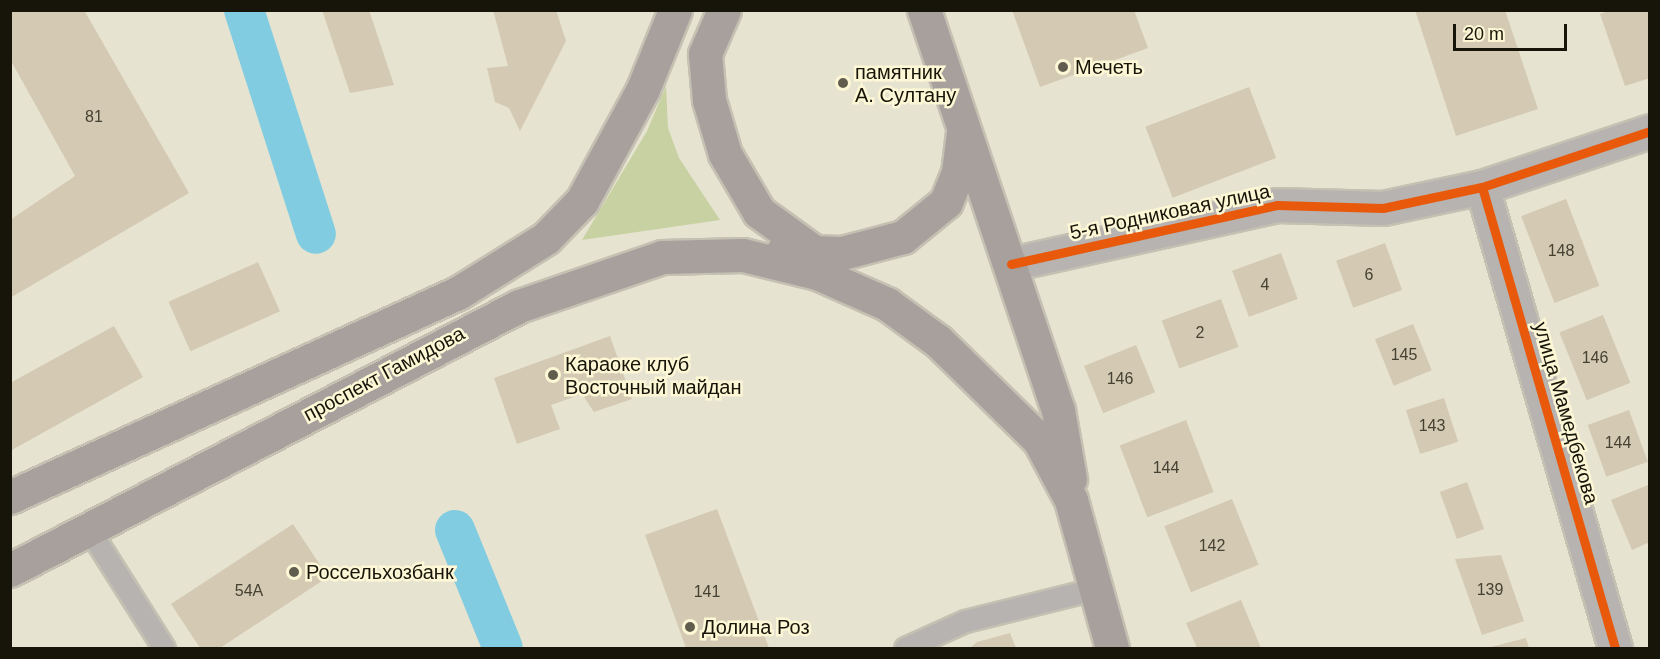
<!DOCTYPE html>
<meta charset="utf-8">
<style>
body{margin:0}
#map{position:relative;width:1660px;height:659px;overflow:hidden;background:#e7e3d1;font-family:Helvetica,sans-serif}
div>[style]{position:absolute}
.green>*{inset:0;background:#c8d1a1}
.canal>*{height:40px;margin:-20px;padding:0 20px;transform-origin:20px;border-radius:20px;background:#81cce0}
.building>*{inset:0;background:#d4c9b2;transform-origin:0 0}
.roads{filter:drop-shadow(2px 0 #c4c1b3) drop-shadow(-2px 0 #c4c1b3) drop-shadow(0 2px #c4c1b3) drop-shadow(0 -2px #c4c1b3)}
.service>*{height:21px;margin:-10.5px;padding:0 10.5px;transform-origin:10.5px;border-radius:10.5px;background:#b7b3b0}
.minor>*{height:33px;margin:-16.5px;padding:0 16.5px;transform-origin:16.5px;border-radius:16.5px;background:#b7b3b0}
.primary>*{height:33px;margin:-16.5px;padding:0 16.5px;transform-origin:16.5px;border-radius:16.5px;background:#a7a09d}
.cycleway>*{height:9px;margin:-4.5px;padding:0 4.5px;transform-origin:4.5px;border-radius:4.5px;background:#e8590c}
.dots>*{width:16px;height:16px;translate:-50% -50%;box-sizing:border-box;border:3px solid #fdf7d6;border-radius:50%}
span{translate:-50% -50%;white-space:nowrap;text-align:center;line-height:1.15;-webkit-text-stroke:5px #fdf7d6;paint-order:stroke}
.number-label{font-size:16px;color:#464233}
.number-label span{-webkit-text-stroke-width:0}
.poi-label{font-size:20px;color:#171509}
.left{translate:0 -50%;text-align:left}
.street-label{font-size:20px;color:#171509}
.frame{position:absolute;inset:0;border:12px solid #171509;pointer-events:none}
.scale{position:absolute;left:1453px;top:24px;width:114px;height:27px;box-sizing:border-box;border:3px solid #171509;border-top:0;padding-left:8px;font-size:18px;line-height:21px;white-space:nowrap;color:#171509;-webkit-text-stroke:4px #fdf7d6;paint-order:stroke}
</style>
<div id="map">
<div class="green">
<i style="clip-path:polygon(666px 86px,668px 128px,679px 158px,720px 220px,582px 240px,647px 131px)"></i>
</div>
<div class="canal">
<i style="left:244px;top:10px;width:235px;rotate:72.2deg"></i>
<i style="left:455px;top:530px;width:127px;rotate:67.9deg"></i>
</div>
<div class="building">
<i style="clip-path:polygon(10px 10px,84px 10px,189px 193px,10px 298px,10px 220px,75px 176px,10px 59px)"></i>
<i style="clip-path:polygon(322px 10px,369px 10px,394px 85px,350px 93px)"></i>
<i style="clip-path:polygon(493px 10px,556px 10px,566px 41px,520px 131px,509px 108px,495px 102px,487px 68px,508px 66px)"></i>
<i style="clip-path:polygon(1012px 10px,1134px 10px,1148px 48px,1040px 87px)"></i>
<i style="clip-path:polygon(1415px 10px,1505px 10px,1538px 109px,1456px 136px)"></i>
<i style="clip-path:polygon(1612px 10px,1650px 10px,1650px 78px,1625px 86px,1600px 14px)"></i>
<i style="left:1249px;top:87px;width:76px;height:111px;rotate:69deg"></i>
<i style="left:1566px;top:199px;width:93px;height:48px;rotate:69deg"></i>
<i style="left:1385px;top:243px;width:50px;height:52px;rotate:70deg"></i>
<i style="left:1281px;top:253px;width:49px;height:52px;rotate:70deg"></i>
<i style="left:258px;top:262px;width:54px;height:98px;rotate:66deg"></i>
<i style="left:1221px;top:299px;width:51px;height:63px;rotate:70deg"></i>
<i style="left:1603px;top:315px;width:73px;height:47px;rotate:68deg"></i>
<i style="left:1413px;top:324px;width:50px;height:41px;rotate:68deg"></i>
<i style="clip-path:polygon(114px 326px,143px 377px,10px 451px,10px 383px)"></i>
<i style="clip-path:polygon(610px 336px,632px 399px,594px 412px,582px 394px,551px 405px,560px 429px,517px 444px,494px 378px)"></i>
<i style="left:1136px;top:345px;width:51px;height:56px;rotate:68deg"></i>
<i style="left:1444px;top:398px;width:46px;height:40px;rotate:72deg"></i>
<i style="left:1629px;top:410px;width:55px;height:44px;rotate:70deg"></i>
<i style="left:1186px;top:420px;width:77px;height:71px;rotate:69deg"></i>
<i style="left:1467px;top:482px;width:50px;height:29px;rotate:70deg"></i>
<i style="clip-path:polygon(1648px 485px,1650px 542px,1632px 550px,1611px 500px)"></i>
<i style="left:1232px;top:499px;width:71px;height:73px;rotate:68deg"></i>
<i style="clip-path:polygon(717px 509px,769px 648px,686px 648px,645px 535px)"></i>
<i style="clip-path:polygon(293px 524px,328px 577px,220px 648px,200px 648px,171px 604px)"></i>
<i style="clip-path:polygon(1501px 555px,1524px 621px,1482px 635px,1455px 559px)"></i>
<i style="clip-path:polygon(1241px 600px,1261px 648px,1197px 648px,1186px 623px)"></i>
<i style="clip-path:polygon(1010px 633px,1016px 648px,970px 648px,977px 642px)"></i>
<i style="clip-path:polygon(1526px 638px,1529px 648px,1487px 648px)"></i>
</div>
<div class="roads">
<div class="service">
<i style="left:90px;top:531px;width:138px;rotate:57.7deg"></i>
<i style="left:905px;top:648px;width:66px;rotate:-24.2deg"></i>
<i style="left:965px;top:621px;width:133px;rotate:-13.9deg"></i>
</div>
<div class="minor">
<i style="left:1482px;top:187px;width:480px;rotate:73.9deg"></i>
<i style="left:1011px;top:264px;width:272px;rotate:-12.5deg"></i>
<i style="left:1277px;top:205px;width:106px;rotate:1.6deg"></i>
<i style="left:1383px;top:208px;width:101px;rotate:-12deg"></i>
<i style="left:1482px;top:187px;width:177px;rotate:-18.4deg"></i>
</div>
<div class="primary">
<i style="left:724px;top:10px;width:48px;rotate:113.4deg"></i>
<i style="left:705px;top:54px;width:46px;rotate:85deg"></i>
<i style="left:709px;top:100px;width:56px;rotate:73.5deg"></i>
<i style="left:725px;top:154px;width:67px;rotate:59.6deg"></i>
<i style="left:759px;top:212px;width:68px;rotate:36deg"></i>
<i style="left:924px;top:10px;width:422px;rotate:71.5deg"></i>
<i style="left:1058px;top:410px;width:70px;rotate:80.1deg"></i>
<i style="left:783px;top:251px;width:59px;rotate:1.9deg"></i>
<i style="left:842px;top:253px;width:63px;rotate:-14.7deg"></i>
<i style="left:903px;top:237px;width:55px;rotate:-39.1deg"></i>
<i style="left:946px;top:202px;width:31px;rotate:-68deg"></i>
<i style="left:958px;top:173px;width:39px;rotate:-83deg"></i>
<i style="left:10px;top:497px;width:492px;rotate:-24.5deg"></i>
<i style="left:458px;top:293px;width:104px;rotate:-32deg"></i>
<i style="left:546px;top:238px;width:52px;rotate:-45.8deg"></i>
<i style="left:582px;top:201px;width:128px;rotate:-61.4deg"></i>
<i style="left:643px;top:89px;width:85px;rotate:-67.9deg"></i>
<i style="left:10px;top:570px;width:573px;rotate:-27.41deg"></i>
<i style="left:519px;top:306px;width:151px;rotate:-18.9deg"></i>
<i style="left:662px;top:257px;width:81px;rotate:-1.4deg"></i>
<i style="left:743px;top:255px;width:76px;rotate:13.7deg"></i>
<i style="left:817px;top:273px;width:77px;rotate:23.9deg"></i>
<i style="left:887px;top:304px;width:63px;rotate:36deg"></i>
<i style="left:938px;top:341px;width:141px;rotate:44.4deg"></i>
<i style="left:1039px;top:440px;width:68px;rotate:61.9deg"></i>
<i style="left:1071px;top:500px;width:154px;rotate:74.5deg"></i>
</div>
</div>
<div class="cycleway">
<i style="left:1482px;top:187px;width:480px;rotate:73.9deg"></i>
<i style="left:1011px;top:264px;width:272px;rotate:-12.5deg"></i>
<i style="left:1277px;top:205px;width:106px;rotate:1.6deg"></i>
<i style="left:1383px;top:208px;width:101px;rotate:-12deg"></i>
<i style="left:1482px;top:187px;width:177px;rotate:-18.4deg"></i>
</div>
<div class="dots">
<i style="left:1063px;top:67px;background:#605d4f"></i>
<i style="left:843px;top:83px;background:#605d4f"></i>
<i style="left:553px;top:375px;background:#605d4f"></i>
<i style="left:294px;top:572px;background:#605d4f"></i>
<i style="left:690px;top:627px;background:#605d4f"></i>
</div>
<div class="number-label">
<span style="left:94px;top:117px">81</span>
<span style="left:1561px;top:251px">148</span>
<span style="left:1369px;top:275px">6</span>
<span style="left:1265px;top:285px">4</span>
<span style="left:1200px;top:333px">2</span>
<span style="left:1404px;top:355px">145</span>
<span style="left:1595px;top:358px">146</span>
<span style="left:1120px;top:379px">146</span>
<span style="left:1432px;top:426px">143</span>
<span style="left:1618px;top:443px">144</span>
<span style="left:1166px;top:468px">144</span>
<span style="left:1212px;top:546px">142</span>
<span style="left:1490px;top:590px">139</span>
<span style="left:249px;top:591px">54А</span>
<span style="left:707px;top:592px">141</span>
</div>
<div class="poi-label">
<span class="left" style="left:1075px;top:67px">Мечеть</span>
<span class="left" style="left:855px;top:84px">памятник<br>А. Султану</span>
<span class="left" style="left:565px;top:376px">Караоке клуб<br>Восточный майдан</span>
<span class="left" style="left:306px;top:572px">Россельхозбанк</span>
<span class="left" style="left:702px;top:627px">Долина Роз</span>
</div>
<div class="street-label">
<span style="left:1170px;top:212px;rotate:-12deg">5-я Родниковая улица</span>
<span style="left:384px;top:374px;rotate:-28deg">проспект Гамидова</span>
<span style="left:1566px;top:413px;rotate:74deg">улица Мамедбекова</span>
</div>
<div class="frame"></div>
<div class="scale">20 m</div>
</div>
